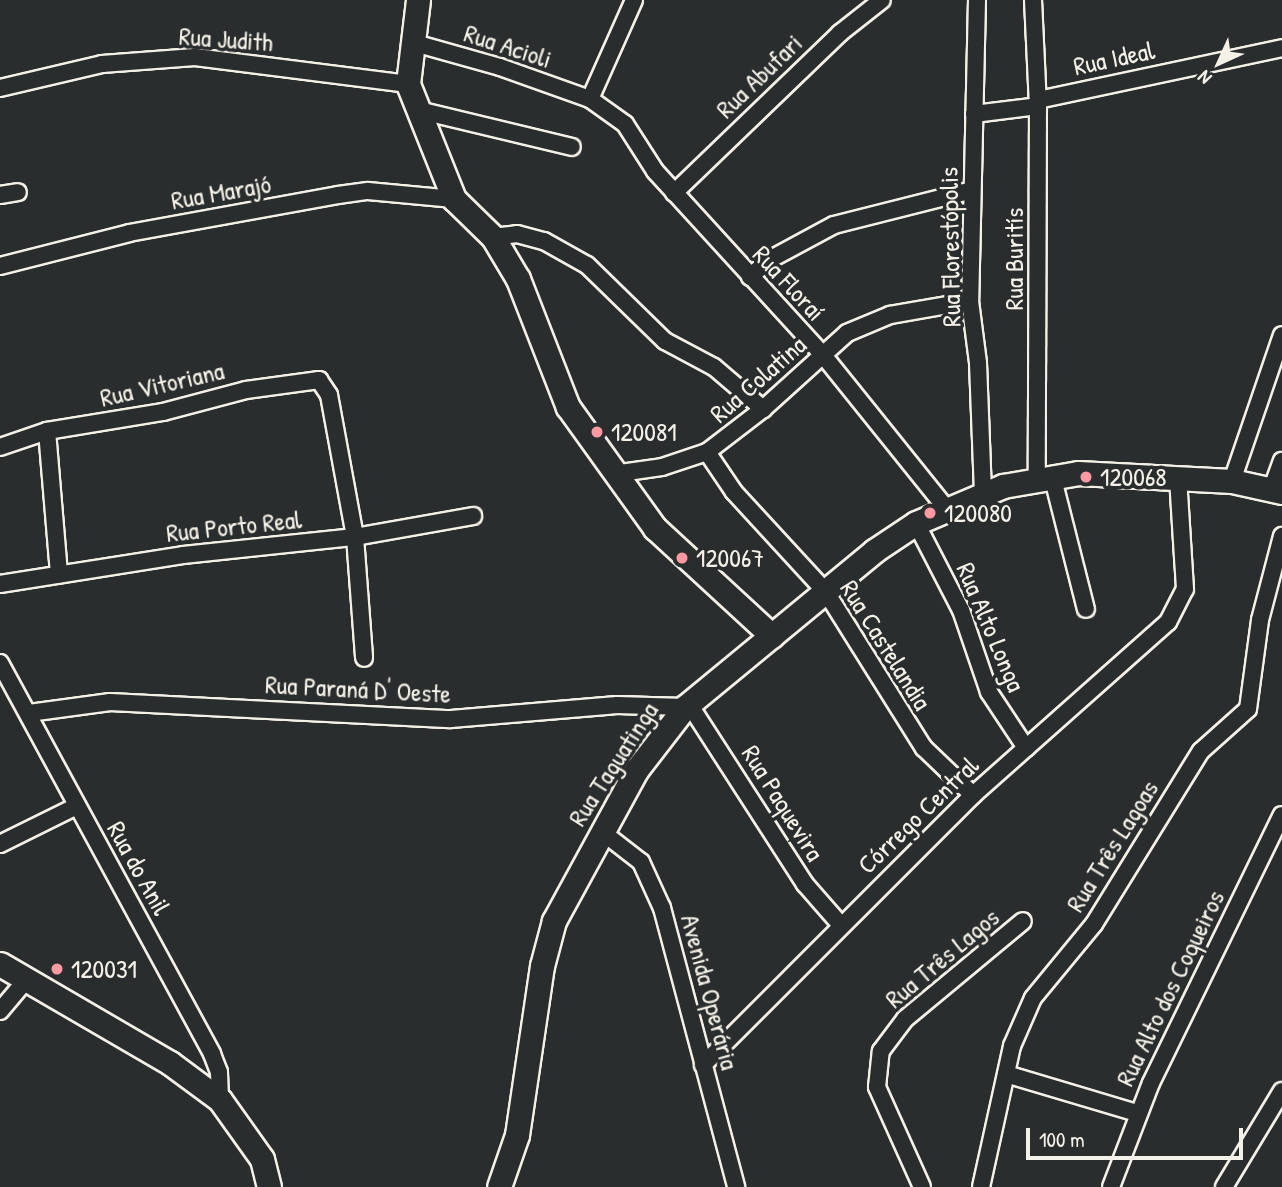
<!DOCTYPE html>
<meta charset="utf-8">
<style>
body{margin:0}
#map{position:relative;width:1282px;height:1187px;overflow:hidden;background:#2a2d2e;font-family:"Patrick Hand",sans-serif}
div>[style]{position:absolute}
.roads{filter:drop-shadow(2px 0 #f4f1e8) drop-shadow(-2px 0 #f4f1e8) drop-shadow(0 2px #f4f1e8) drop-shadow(0 -2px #f4f1e8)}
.street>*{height:16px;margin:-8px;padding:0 8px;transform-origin:8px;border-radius:8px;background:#2a2d2e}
.secondary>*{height:23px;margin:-11.5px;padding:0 11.5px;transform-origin:11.5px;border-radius:11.5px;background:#2a2d2e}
.dots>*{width:19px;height:19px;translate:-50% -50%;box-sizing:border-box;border:4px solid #2a2d2e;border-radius:50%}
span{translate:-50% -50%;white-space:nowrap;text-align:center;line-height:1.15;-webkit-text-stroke:7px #2a2d2e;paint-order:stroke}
.street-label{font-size:26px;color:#f4f1e8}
.poi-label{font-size:26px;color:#f4f1e8}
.left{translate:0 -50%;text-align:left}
.north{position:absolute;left:1184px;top:28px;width:70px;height:70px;-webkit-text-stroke:5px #2a2d2e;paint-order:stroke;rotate:225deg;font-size:19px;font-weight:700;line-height:28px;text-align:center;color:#f4f1e8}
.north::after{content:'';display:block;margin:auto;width:24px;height:32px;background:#f4f1e8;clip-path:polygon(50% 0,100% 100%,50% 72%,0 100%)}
.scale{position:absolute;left:1026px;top:1128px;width:217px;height:32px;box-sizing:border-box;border:4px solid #f4f1e8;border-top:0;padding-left:9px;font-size:21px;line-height:24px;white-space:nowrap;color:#f4f1e8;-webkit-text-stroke:5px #2a2d2e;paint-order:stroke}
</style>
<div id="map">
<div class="roads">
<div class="street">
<i style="left:977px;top:0;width:301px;rotate:91.3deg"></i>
<i style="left:970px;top:301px;width:63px;rotate:82.6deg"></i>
<i style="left:978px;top:363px;width:131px;rotate:87.8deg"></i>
<i style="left:1033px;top:0;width:106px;rotate:87.3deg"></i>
<i style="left:411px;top:42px;width:92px;rotate:15.7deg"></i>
<i style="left:500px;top:67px;width:96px;rotate:19.6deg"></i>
<i style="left:590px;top:99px;width:43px;rotate:35.5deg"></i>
<i style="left:625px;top:124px;width:56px;rotate:57.4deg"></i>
<i style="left:655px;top:171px;width:249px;rotate:47.6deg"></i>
<i style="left:823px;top:355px;width:196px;rotate:51.2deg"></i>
<i style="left:0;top:88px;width:105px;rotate:-13.2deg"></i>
<i style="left:102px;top:64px;width:93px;rotate:-4.3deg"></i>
<i style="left:195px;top:57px;width:215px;rotate:7.2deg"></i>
<i style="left:590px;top:99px;width:108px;rotate:-66deg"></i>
<i style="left:1038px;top:100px;width:249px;rotate:-12deg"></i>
<i style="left:418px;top:110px;width:158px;rotate:13.5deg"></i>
<i style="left:974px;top:114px;width:64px;rotate:-7.1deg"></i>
<i style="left:1038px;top:106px;width:371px;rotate:90.2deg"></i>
<i style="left:674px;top:193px;width:231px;rotate:-43.9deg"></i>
<i style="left:840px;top:33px;width:53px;rotate:-38.2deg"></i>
<i style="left:0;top:195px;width:18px;rotate:-9deg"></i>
<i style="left:493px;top:237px;width:24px;rotate:-7deg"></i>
<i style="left:517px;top:234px;width:28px;rotate:15deg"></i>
<i style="left:544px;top:241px;width:49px;rotate:29.2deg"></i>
<i style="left:587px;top:265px;width:109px;rotate:44.3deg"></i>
<i style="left:665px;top:341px;width:55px;rotate:28deg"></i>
<i style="left:714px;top:367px;width:65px;rotate:40.6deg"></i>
<i style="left:0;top:266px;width:133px;rotate:-14.3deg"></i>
<i style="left:129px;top:233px;width:212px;rotate:-10.3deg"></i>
<i style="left:338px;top:195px;width:30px;rotate:-8deg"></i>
<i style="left:368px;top:191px;width:86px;rotate:5.3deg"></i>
<i style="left:750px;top:277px;width:25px;rotate:-42deg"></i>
<i style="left:769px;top:260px;width:74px;rotate:-28.3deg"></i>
<i style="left:834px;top:225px;width:142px;rotate:-14.2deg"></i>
<i style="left:47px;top:431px;width:144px;rotate:85.2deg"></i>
<i style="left:0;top:447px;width:50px;rotate:-18.8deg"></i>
<i style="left:47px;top:431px;width:118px;rotate:-9.3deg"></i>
<i style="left:163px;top:412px;width:86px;rotate:-14.8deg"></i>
<i style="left:246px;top:390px;width:74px;rotate:-7.8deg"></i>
<i style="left:319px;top:380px;width:18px;rotate:56deg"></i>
<i style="left:329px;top:395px;width:144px;rotate:79.6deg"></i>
<i style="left:355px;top:537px;width:121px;rotate:85.7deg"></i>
<i style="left:707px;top:452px;width:48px;rotate:56deg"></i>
<i style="left:734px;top:492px;width:136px;rotate:47.4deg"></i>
<i style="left:826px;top:592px;width:184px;rotate:57.9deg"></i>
<i style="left:924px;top:748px;width:68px;rotate:43.8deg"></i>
<i style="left:613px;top:474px;width:49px;rotate:-8.1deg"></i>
<i style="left:662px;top:467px;width:47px;rotate:-18.4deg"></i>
<i style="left:707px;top:452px;width:71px;rotate:-37.5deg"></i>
<i style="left:763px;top:409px;width:113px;rotate:-42.1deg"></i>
<i style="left:847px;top:333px;width:47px;rotate:-22.7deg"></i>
<i style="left:890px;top:315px;width:81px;rotate:-9.9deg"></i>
<i style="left:1052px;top:475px;width:138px;rotate:75.8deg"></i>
<i style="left:1232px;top:481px;width:154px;rotate:-71.1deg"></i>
<i style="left:1272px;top:488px;width:29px;rotate:-70deg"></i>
<i style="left:916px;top:523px;width:98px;rotate:62.7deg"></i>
<i style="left:961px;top:610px;width:87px;rotate:71.1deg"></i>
<i style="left:989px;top:692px;width:67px;rotate:56.5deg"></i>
<i style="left:0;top:584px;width:185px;rotate:-9deg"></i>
<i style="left:183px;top:555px;width:173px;rotate:-6deg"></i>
<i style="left:355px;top:537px;width:120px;rotate:-10.1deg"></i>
<i style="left:0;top:663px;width:445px;rotate:61.5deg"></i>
<i style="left:212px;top:1054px;width:19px;rotate:69deg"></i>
<i style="left:219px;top:1072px;width:28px;rotate:88deg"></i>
<i style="left:689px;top:704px;width:214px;rotate:57.2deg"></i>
<i style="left:805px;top:884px;width:53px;rotate:48.8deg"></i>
<i style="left:29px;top:713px;width:82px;rotate:-7.7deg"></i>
<i style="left:110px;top:702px;width:341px;rotate:2.9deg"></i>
<i style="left:451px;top:719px;width:167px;rotate:-4.8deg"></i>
<i style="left:617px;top:705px;width:68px;rotate:1.7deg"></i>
<i style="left:601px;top:831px;width:51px;rotate:37.8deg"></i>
<i style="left:641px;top:862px;width:51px;rotate:65.5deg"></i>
<i style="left:662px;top:908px;width:289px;rotate:75.1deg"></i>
<i style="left:0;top:844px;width:86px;rotate:-26.3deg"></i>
<i style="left:0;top:1011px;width:42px;rotate:-49.8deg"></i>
<i style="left:703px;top:1065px;width:382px;rotate:-45deg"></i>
<i style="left:973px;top:795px;width:261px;rotate:-41.6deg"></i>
<i style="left:1168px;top:622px;width:37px;rotate:-63deg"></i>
<i style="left:1185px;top:589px;width:112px;rotate:-93.6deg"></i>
<i style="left:1006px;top:1074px;width:137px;rotate:16.6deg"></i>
<i style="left:922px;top:1187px;width:110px;rotate:-114.2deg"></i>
<i style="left:877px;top:1087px;width:36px;rotate:-84deg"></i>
<i style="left:881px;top:1051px;width:40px;rotate:-53deg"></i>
<i style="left:905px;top:1019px;width:153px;rotate:-39.7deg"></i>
<i style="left:981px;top:1187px;width:144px;rotate:-77.6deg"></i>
<i style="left:1012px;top:1046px;width:52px;rotate:-66.4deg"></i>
<i style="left:1033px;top:998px;width:96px;rotate:-50.5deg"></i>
<i style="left:1094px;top:924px;width:203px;rotate:-58.3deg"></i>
<i style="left:1201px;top:751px;width:63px;rotate:-41.8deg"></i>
<i style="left:1248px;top:709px;width:90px;rotate:-82.3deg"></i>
<i style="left:1260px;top:620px;width:87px;rotate:-75.3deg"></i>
<i style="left:1111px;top:1187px;width:111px;rotate:-69deg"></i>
<i style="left:1151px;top:1083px;width:298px;rotate:-64deg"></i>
<i style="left:1224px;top:1187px;width:112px;rotate:-58.9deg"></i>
</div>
<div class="secondary">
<i style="left:418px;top:0;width:85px;rotate:96.8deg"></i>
<i style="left:408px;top:84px;width:124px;rotate:68.2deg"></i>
<i style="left:454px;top:199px;width:54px;rotate:44.3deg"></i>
<i style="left:493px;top:237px;width:49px;rotate:59.2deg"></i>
<i style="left:518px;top:279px;width:137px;rotate:68.7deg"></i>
<i style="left:568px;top:407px;width:149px;rotate:54.3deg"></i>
<i style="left:655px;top:528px;width:159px;rotate:42.7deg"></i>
<i style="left:0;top:964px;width:197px;rotate:30.2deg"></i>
<i style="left:170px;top:1063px;width:62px;rotate:36.5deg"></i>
<i style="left:220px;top:1100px;width:72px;rotate:54.6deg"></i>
<i style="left:262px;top:1159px;width:29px;rotate:76deg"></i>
<i style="left:499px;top:1187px;width:55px;rotate:-70.9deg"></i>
<i style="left:517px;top:1135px;width:171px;rotate:-81.6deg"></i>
<i style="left:542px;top:966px;width:47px;rotate:-75.1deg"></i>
<i style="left:554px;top:921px;width:173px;rotate:-61.4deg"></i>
<i style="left:637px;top:769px;width:78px;rotate:-52.3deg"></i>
<i style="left:685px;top:707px;width:245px;rotate:-39.5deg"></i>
<i style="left:874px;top:551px;width:50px;rotate:-33.7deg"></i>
<i style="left:916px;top:523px;width:95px;rotate:-23deg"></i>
<i style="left:1003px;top:486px;width:76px;rotate:-9.8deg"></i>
<i style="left:1078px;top:473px;width:154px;rotate:3deg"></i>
<i style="left:1232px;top:481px;width:51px;rotate:12.4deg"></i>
</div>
</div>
<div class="dots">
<i style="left:597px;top:432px;background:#ff9aa2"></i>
<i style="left:1086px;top:477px;background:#ff9aa2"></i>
<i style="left:930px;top:513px;background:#ff9aa2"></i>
<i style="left:682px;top:558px;background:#ff9aa2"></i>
<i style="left:57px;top:969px;background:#ff9aa2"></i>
</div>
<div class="street-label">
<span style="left:226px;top:39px;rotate:4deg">Rua Judith</span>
<span style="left:508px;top:46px;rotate:18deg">Rua Acioli</span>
<span style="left:1114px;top:58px;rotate:-12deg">Rua Ideal</span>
<span style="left:759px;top:76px;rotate:-44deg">Rua Abufari</span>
<span style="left:221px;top:192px;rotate:-10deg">Rua Marajó</span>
<span style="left:950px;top:247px;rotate:-91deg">Rua Florestópolis</span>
<span style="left:1014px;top:259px;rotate:-90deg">Rua Buritís</span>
<span style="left:789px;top:283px;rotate:47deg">Rua Floraí</span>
<span style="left:758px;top:379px;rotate:-41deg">Rua Colatina</span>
<span style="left:162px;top:384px;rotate:-13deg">Rua Vitoriana</span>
<span style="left:234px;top:526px;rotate:-6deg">Rua Porto Real</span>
<span style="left:991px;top:627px;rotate:67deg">Rua Alto Longa</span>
<span style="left:886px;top:645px;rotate:58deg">Rua Castelandia</span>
<span style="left:358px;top:689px;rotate:3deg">Rua Paraná D' Oeste</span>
<span style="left:613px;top:764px;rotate:-57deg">Rua Taguatinga</span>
<span style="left:783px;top:803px;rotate:58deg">Rua Paquevira</span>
<span style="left:918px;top:815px;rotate:-44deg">Córrego Central</span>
<span style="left:1112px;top:846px;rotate:-58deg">Rua Três Lagoas</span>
<span style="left:139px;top:868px;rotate:61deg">Rua do Anil</span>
<span style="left:942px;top:958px;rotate:-40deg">Rua Três Lagos</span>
<span style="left:1170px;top:988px;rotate:-64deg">Rua Alto dos Coqueiros</span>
<span style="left:710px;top:992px;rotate:75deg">Avenida Operária</span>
</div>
<div class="poi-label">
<span class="left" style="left:611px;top:432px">120081</span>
<span class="left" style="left:1100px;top:477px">120068</span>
<span class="left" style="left:944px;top:513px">120080</span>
<span class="left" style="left:696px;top:558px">120067</span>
<span class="left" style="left:71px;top:969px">120031</span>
</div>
<div class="north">N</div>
<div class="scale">100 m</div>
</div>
